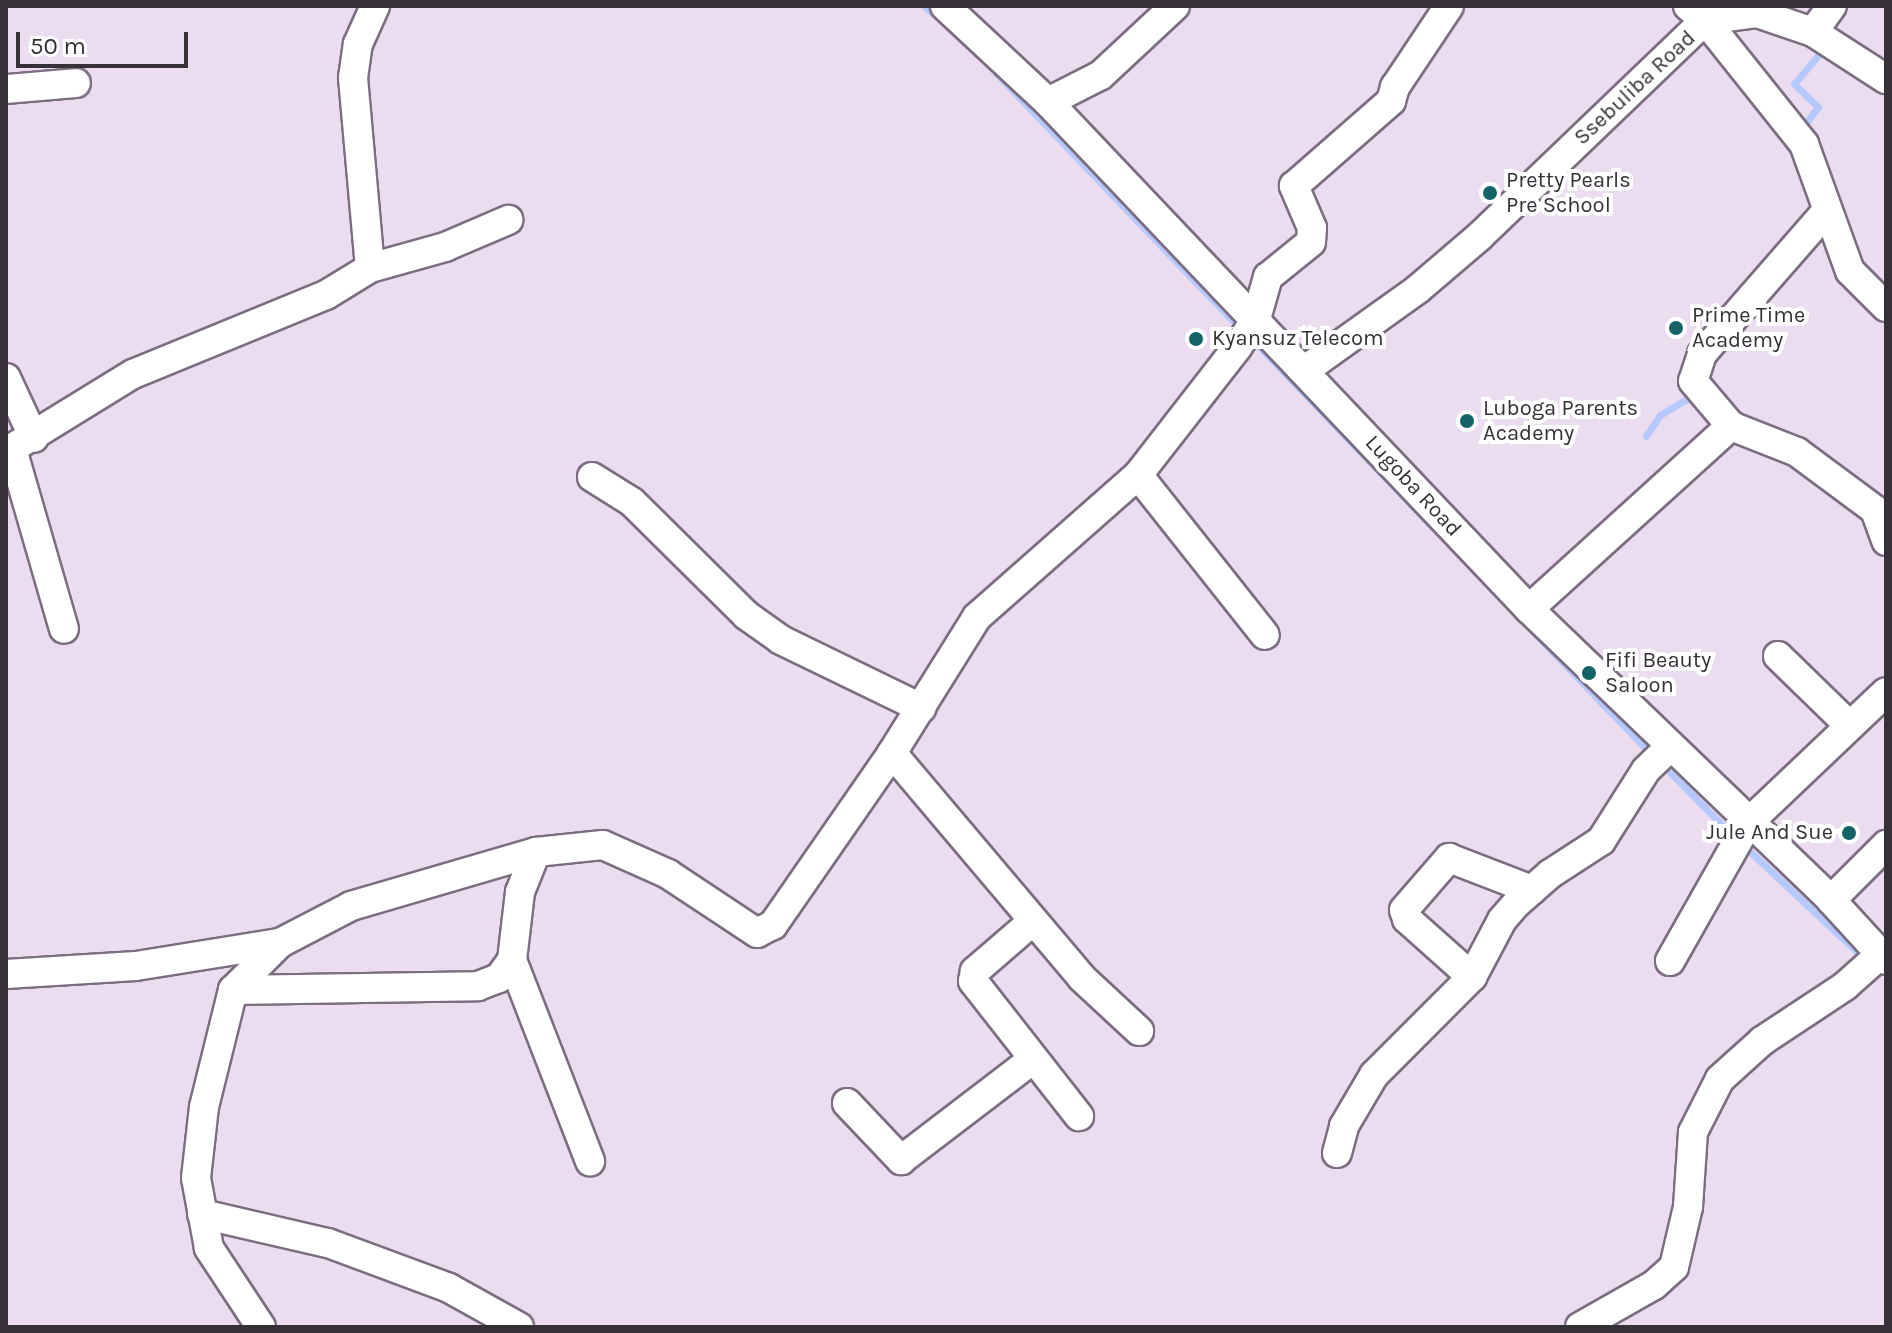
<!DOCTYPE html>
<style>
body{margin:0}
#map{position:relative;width:1892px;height:1333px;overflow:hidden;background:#ebdcf0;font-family:Karla,sans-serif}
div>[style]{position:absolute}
.stream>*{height:7px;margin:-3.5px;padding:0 3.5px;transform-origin:3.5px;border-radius:3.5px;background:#b7c8fc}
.roads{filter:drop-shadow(2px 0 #7c6e80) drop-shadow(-2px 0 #7c6e80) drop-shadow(0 2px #7c6e80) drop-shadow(0 -2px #7c6e80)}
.minor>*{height:28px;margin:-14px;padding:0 14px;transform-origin:14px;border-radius:14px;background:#fff}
.dots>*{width:22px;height:22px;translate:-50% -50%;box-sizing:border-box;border:4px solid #fff;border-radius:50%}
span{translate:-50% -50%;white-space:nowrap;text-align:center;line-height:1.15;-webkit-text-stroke:8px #fff;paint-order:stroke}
.street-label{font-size:22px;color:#363038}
.poi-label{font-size:22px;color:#363038}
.left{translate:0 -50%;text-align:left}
.right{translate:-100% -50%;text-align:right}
.frame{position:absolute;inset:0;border:8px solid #363038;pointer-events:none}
.scale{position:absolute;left:16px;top:32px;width:172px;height:36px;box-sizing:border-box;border:4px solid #363038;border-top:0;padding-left:10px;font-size:24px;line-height:28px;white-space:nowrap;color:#363038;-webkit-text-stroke:6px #fff;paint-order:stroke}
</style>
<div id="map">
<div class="stream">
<i style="left:924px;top:6px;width:22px;rotate:39deg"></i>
<i style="left:996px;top:73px;width:356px;rotate:46.3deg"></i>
<i style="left:1801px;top:129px;width:28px;rotate:-52deg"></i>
<i style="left:1818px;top:107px;width:33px;rotate:-136deg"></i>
<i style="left:1794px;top:84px;width:48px;rotate:-50deg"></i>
<i style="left:1251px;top:338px;width:580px;rotate:46.12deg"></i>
<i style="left:1646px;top:436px;width:25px;rotate:-56deg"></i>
<i style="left:1660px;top:415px;width:41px;rotate:-31deg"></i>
<i style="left:1662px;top:764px;width:100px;rotate:45.4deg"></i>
<i style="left:1744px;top:846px;width:167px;rotate:43.1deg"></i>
</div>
<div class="roads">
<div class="minor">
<i style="left:945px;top:6px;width:141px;rotate:43deg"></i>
<i style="left:1048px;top:102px;width:699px;rotate:46.51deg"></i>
<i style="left:1529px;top:609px;width:419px;rotate:43.9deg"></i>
<i style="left:1831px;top:900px;width:81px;rotate:47.5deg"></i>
<i style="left:1688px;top:6px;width:22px;rotate:39deg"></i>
<i style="left:1705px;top:20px;width:159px;rotate:51.4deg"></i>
<i style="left:1804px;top:144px;width:135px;rotate:70.1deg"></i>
<i style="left:1850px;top:271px;width:51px;rotate:45deg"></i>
<i style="left:1705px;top:20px;width:52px;rotate:-7.7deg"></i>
<i style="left:1757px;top:13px;width:59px;rotate:18.7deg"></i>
<i style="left:1813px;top:32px;width:87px;rotate:32.8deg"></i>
<i style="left:1813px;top:32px;width:32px;rotate:-54deg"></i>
<i style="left:6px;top:89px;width:70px;rotate:-4.9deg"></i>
<i style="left:1048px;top:102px;width:59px;rotate:-27deg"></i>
<i style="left:1101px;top:75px;width:101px;rotate:-43deg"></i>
<i style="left:1825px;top:213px;width:187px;rotate:131.1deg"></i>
<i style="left:1702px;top:354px;width:28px;rotate:108deg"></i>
<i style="left:1693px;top:381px;width:59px;rotate:49.8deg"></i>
<i style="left:1731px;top:426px;width:71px;rotate:21.5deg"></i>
<i style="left:1797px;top:452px;width:97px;rotate:36.6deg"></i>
<i style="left:1875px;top:510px;width:33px;rotate:70deg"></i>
<i style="left:370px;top:268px;width:78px;rotate:-15.6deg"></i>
<i style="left:445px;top:247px;width:69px;rotate:-23.2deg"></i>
<i style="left:1305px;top:370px;width:139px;rotate:-35.6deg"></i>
<i style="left:1418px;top:289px;width:82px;rotate:-40.5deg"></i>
<i style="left:1480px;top:236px;width:312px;rotate:-43.8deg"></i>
<i style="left:6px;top:378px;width:66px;rotate:65deg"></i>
<i style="left:12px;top:449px;width:187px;rotate:73.9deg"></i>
<i style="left:6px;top:452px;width:149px;rotate:-31.6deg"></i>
<i style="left:133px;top:374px;width:209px;rotate:-22.3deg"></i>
<i style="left:326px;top:295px;width:52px;rotate:-31.5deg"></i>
<i style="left:370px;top:268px;width:191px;rotate:-95.1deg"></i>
<i style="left:353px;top:78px;width:34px;rotate:-82deg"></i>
<i style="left:358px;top:44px;width:42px;rotate:-65.9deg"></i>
<i style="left:1138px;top:475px;width:204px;rotate:51.6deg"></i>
<i style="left:592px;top:477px;width:47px;rotate:32deg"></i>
<i style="left:632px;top:502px;width:161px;rotate:44.7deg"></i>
<i style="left:746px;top:615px;width:43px;rotate:35.5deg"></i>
<i style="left:781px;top:640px;width:156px;rotate:25.9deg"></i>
<i style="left:1529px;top:609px;width:273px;rotate:-42.2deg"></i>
<i style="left:1778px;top:656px;width:100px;rotate:44.2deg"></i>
<i style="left:892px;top:753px;width:294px;rotate:49.8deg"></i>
<i style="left:1082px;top:978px;width:78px;rotate:42.9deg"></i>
<i style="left:536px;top:852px;width:43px;rotate:111.8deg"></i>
<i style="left:520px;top:892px;width:68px;rotate:96.7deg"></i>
<i style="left:512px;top:960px;width:216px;rotate:68.8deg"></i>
<i style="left:1831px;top:900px;width:78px;rotate:-45deg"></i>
<i style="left:1033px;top:921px;width:77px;rotate:139.2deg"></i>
<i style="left:975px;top:971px;width:10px;rotate:101deg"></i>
<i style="left:973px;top:981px;width:172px;rotate:51.9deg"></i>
<i style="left:1670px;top:961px;width:159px;rotate:-60.5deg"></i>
<i style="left:1748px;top:823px;width:190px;rotate:-43.5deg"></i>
<i style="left:6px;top:974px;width:130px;rotate:-3.5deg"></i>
<i style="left:136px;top:966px;width:146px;rotate:-9.1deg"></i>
<i style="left:1472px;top:977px;width:87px;rotate:-138.3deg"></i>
<i style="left:1407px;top:919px;width:9px;rotate:-108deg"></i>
<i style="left:1404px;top:910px;width:69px;rotate:-49.1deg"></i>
<i style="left:1449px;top:858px;width:89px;rotate:21.1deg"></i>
<i style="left:233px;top:990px;width:245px;rotate:-0.9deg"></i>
<i style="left:478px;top:986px;width:22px;rotate:-21deg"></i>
<i style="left:499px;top:978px;width:22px;rotate:-54deg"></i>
<i style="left:847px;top:1103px;width:79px;rotate:46.5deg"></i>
<i style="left:901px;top:1160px;width:165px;rotate:-37.4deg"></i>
<i style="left:1337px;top:1153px;width:28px;rotate:-75deg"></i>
<i style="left:1344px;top:1126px;width:59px;rotate:-59.5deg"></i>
<i style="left:1374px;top:1075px;width:139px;rotate:-45deg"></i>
<i style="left:1472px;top:977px;width:64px;rotate:-62.2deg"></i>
<i style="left:1502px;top:920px;width:23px;rotate:-49deg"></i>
<i style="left:1517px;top:903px;width:44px;rotate:-41.3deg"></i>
<i style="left:1550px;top:874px;width:61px;rotate:-32.9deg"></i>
<i style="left:1601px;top:841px;width:84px;rotate:-57.6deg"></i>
<i style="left:1646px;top:770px;width:33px;rotate:-44deg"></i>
<i style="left:202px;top:1214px;width:129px;rotate:13deg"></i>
<i style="left:328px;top:1243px;width:129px;rotate:20.4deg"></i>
<i style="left:449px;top:1288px;width:80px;rotate:29.1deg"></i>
<i style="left:261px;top:1327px;width:95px;rotate:-123.4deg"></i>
<i style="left:209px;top:1248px;width:71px;rotate:-100.5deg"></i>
<i style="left:196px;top:1178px;width:71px;rotate:-83.6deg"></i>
<i style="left:204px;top:1107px;width:121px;rotate:-76.1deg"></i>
<i style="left:233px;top:990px;width:66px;rotate:-45deg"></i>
<i style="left:280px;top:943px;width:80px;rotate:-27.5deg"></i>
<i style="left:351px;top:906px;width:193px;rotate:-16.3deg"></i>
<i style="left:536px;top:852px;width:67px;rotate:-6deg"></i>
<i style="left:603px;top:845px;width:71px;rotate:24deg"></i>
<i style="left:668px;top:874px;width:107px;rotate:33.5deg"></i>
<i style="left:757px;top:933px;width:18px;rotate:-27deg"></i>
<i style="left:773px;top:925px;width:209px;rotate:-55.3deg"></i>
<i style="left:892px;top:753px;width:160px;rotate:-58deg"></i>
<i style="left:977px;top:617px;width:215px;rotate:-41.4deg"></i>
<i style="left:1138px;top:475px;width:161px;rotate:-52.1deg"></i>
<i style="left:1237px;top:348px;width:35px;rotate:-57deg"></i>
<i style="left:1256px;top:319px;width:44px;rotate:-74.1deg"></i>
<i style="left:1268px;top:277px;width:55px;rotate:-39.1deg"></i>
<i style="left:1311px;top:242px;width:14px;rotate:-86deg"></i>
<i style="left:1312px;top:228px;width:46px;rotate:-113.2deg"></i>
<i style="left:1294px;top:186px;width:129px;rotate:-41.2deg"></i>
<i style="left:1391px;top:101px;width:15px;rotate:-74deg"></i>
<i style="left:1395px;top:87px;width:97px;rotate:-56.3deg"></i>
<i style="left:1580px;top:1327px;width:85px;rotate:-29.6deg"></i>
<i style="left:1654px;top:1285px;width:27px;rotate:-42deg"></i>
<i style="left:1674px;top:1267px;width:62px;rotate:-76.9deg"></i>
<i style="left:1688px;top:1207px;width:75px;rotate:-86.2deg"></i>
<i style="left:1693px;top:1132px;width:59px;rotate:-63deg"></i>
<i style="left:1720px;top:1079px;width:57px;rotate:-42.1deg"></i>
<i style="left:1762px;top:1041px;width:100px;rotate:-33.5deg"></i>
<i style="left:1845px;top:986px;width:47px;rotate:-41.5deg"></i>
</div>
</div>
<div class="dots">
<i style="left:1490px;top:193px;background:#136367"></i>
<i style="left:1676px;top:328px;background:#136367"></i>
<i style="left:1196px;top:339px;background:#136367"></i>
<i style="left:1467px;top:421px;background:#136367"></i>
<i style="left:1589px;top:673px;background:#136367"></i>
<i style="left:1849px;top:833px;background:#136367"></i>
</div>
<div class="street-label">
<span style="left:1635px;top:88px;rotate:-43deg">Ssebuliba Road</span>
<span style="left:1413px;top:486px;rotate:47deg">Lugoba Road</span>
</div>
<div class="poi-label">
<span class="left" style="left:1506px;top:193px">Pretty Pearls<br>Pre School</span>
<span class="left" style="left:1692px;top:328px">Prime Time<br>Academy</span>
<span class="left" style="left:1212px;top:339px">Kyansuz Telecom</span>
<span class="left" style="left:1483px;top:421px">Luboga Parents<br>Academy</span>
<span class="left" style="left:1605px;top:673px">Fifi Beauty<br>Saloon</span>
<span class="right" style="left:1833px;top:833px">Jule And Sue</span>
</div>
<div class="frame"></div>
<div class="scale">50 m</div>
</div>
